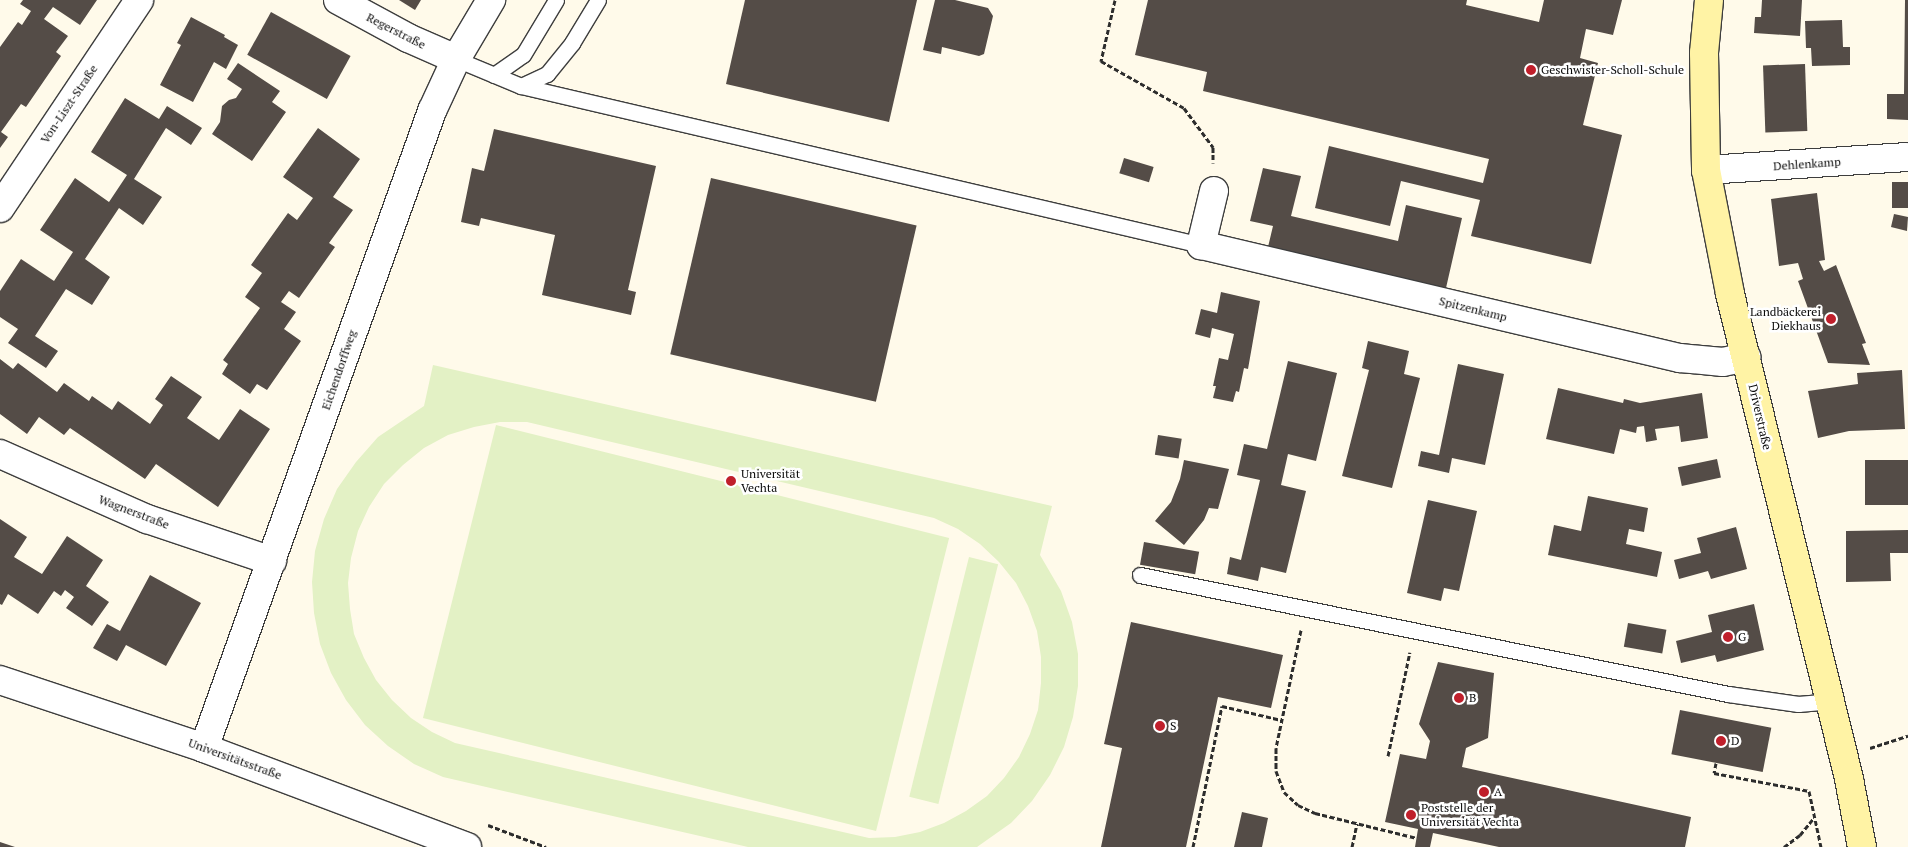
<!DOCTYPE html>
<meta charset="utf-8">
<style>
body{margin:0}
#map{position:relative;width:1908px;height:847px;overflow:hidden;background:#fffaea;font-family:"PT Serif",serif}
div>[style]{position:absolute}
.pitch>*{inset:0;background:#e3f1c5;transform-origin:0 0}
.building>*{inset:0;background:#544c47;transform-origin:0 0}
.path>*{height:3px;margin-top:-1.5px;transform-origin:0;background:repeating-linear-gradient(90deg,#2d2d2d 0 5px,transparent 0 7.5px)}
.roads{filter:drop-shadow(1px 0 #3e3e3e) drop-shadow(-1px 0 #3e3e3e) drop-shadow(0 1px #3e3e3e) drop-shadow(0 -1px #3e3e3e)}
.service>*{height:15px;margin:-7.5px;padding:0 7.5px;transform-origin:7.5px;border-radius:7.5px;background:#fff}
.minor>*{height:28px;margin:-14px;padding:0 14px;transform-origin:14px;border-radius:14px;background:#fff}
.tertiary>*{height:28px;margin:-14px;padding:0 14px;transform-origin:14px;border-radius:14px;background:#fff}
.secondary>*{height:28px;margin:-14px;padding:0 14px;transform-origin:14px;border-radius:14px;background:#fff3a5}
.dots>*{width:14px;height:14px;translate:-50% -50%;box-sizing:border-box;border:2px solid #fff;border-radius:50%}
span{translate:-50% -50%;white-space:nowrap;text-align:center;line-height:1.15;-webkit-text-stroke:5px #fff;paint-order:stroke}
.street-label{font-size:12px;color:#0b0b0b}
.poi-label{font-size:12px;color:#0b0b0b}
.left{translate:0 -50%;text-align:left}
.right{translate:-100% -50%;text-align:right}
</style>
<div id="map">
<div class="pitch">
<i style="clip-path:polygon(evenodd,433px 365px,1052px 506px,1040px 555px,1061px 591px,1072px 622px,1078px 654px,1078px 686px,1073px 717px,1064px 747px,1050px 775px,1032px 801px,1011px 823px,977px 847px,748px 847px,443px 777px,414px 764px,388px 746px,365px 725px,346px 700px,331px 673px,320px 644px,314px 613px,312px 582px,315px 551px,324px 519px,337px 489px,356px 462px,378px 437px,424px 406px,433px 365px,500px 422px,527px 422px,934px 518px,958px 529px,980px 544px,999px 562px,1016px 583px,1028px 606px,1037px 631px,1041px 657px,1041px 683px,1038px 710px,1030px 734px,1019px 757px,1004px 778px,987px 796px,966px 811px,944px 823px,920px 832px,895px 837px,869px 838px,455px 743px,432px 732px,411px 718px,392px 700px,376px 680px,364px 658px,354px 634px,350px 609px,348px 583px,351px 558px,358px 531px,369px 507px,384px 484px,403px 465px,424px 448px,448px 435px,474px 427px,500px 422px)"></i>
<i style="left:496px;top:425px;width:467px;height:302px;rotate:14deg"></i>
<i style="left:969px;top:557px;width:30px;height:247px;rotate:14deg"></i>
</div>
<div class="building">
<i style="clip-path:polygon(23px 0,97px 0,80px 25px,53px 7px,44px 19px,68px 36px,56px 52px,61px 56px,26px 107px,21px 104px,1px 132px,8px 137px,0 148px,0 47px,18px 22px,22px 25px,31px 11px,20px 4px)"></i>
<i style="clip-path:polygon(399px 0,421px 0,415px 10px)"></i>
<i style="clip-path:polygon(745px 0,917px 0,889px 122px,726px 84px)"></i>
<i style="clip-path:polygon(935px 0,955px 0,988px 8px,993px 16px,984px 54px,979px 56px,942px 47px,941px 54px,923px 50px)"></i>
<i style="clip-path:polygon(1148px 0,1467px 0,1466px 5px,1539px 22px,1544px 0,1622px 0,1613px 35px,1586px 29px,1580px 58px,1598px 63px,1583px 125px,1622px 135px,1591px 264px,1471px 236px,1480px 200px,1401px 181px,1390px 226px,1315px 208px,1329px 146px,1483px 183px,1489px 159px,1203px 91px,1207px 72px,1135px 55px)"></i>
<i style="clip-path:polygon(1762px 0,1802px 0,1800px 36px,1754px 33px,1755px 17px,1761px 17px)"></i>
<i style="clip-path:polygon(1905px 0,1908px 0,1908px 120px,1887px 119px,1887px 94px,1904px 94px)"></i>
<i style="left:271px;top:12px;width:91px;height:49px;rotate:29deg"></i>
<i style="clip-path:polygon(191px 17px,225px 35px,224px 37px,238px 45px,226px 69px,214px 62px,193px 102px,160px 85px,181px 45px,177px 43px)"></i>
<i style="clip-path:polygon(1842px 20px,1843px 47px,1850px 47px,1850px 65px,1812px 66px,1811px 48px,1806px 48px,1805px 21px)"></i>
<i style="clip-path:polygon(238px 63px,280px 91px,272px 102px,286px 112px,252px 161px,212px 134px,220px 122px,222px 106px,229px 100px,236px 98px,242px 89px,227px 79px)"></i>
<i style="left:1805px;top:64px;width:67px;height:42px;rotate:88deg"></i>
<i style="clip-path:polygon(125px 98px,159px 119px,167px 106px,202px 128px,191px 145px,166px 128px,134px 179px,162px 197px,143px 225px,119px 208px,85px 259px,110px 277px,92px 305px,66px 289px,35px 336px,58px 351px,46px 368px,8px 343px,18px 329px,0 317px,0 291px,21px 259px,54px 281px,73px 252px,40px 230px,75px 178px,109px 202px,127px 175px,91px 152px)"></i>
<i style="clip-path:polygon(318px 128px,360px 159px,333px 197px,353px 210px,329px 243px,335px 247px,299px 298px,289px 291px,281px 302px,296px 312px,284px 329px,301px 341px,267px 390px,257px 384px,250px 394px,222px 374px,228px 364px,223px 360px,260px 308px,245px 297px,262px 273px,251px 265px,288px 213px,297px 220px,313px 198px,283px 177px)"></i>
<i style="clip-path:polygon(494px 129px,656px 166px,628px 290px,636px 292px,631px 315px,542px 295px,555px 235px,481px 218px,479px 226px,461px 222px,472px 168px,484px 171px)"></i>
<i style="left:1124px;top:158px;width:31px;height:16px;rotate:17deg"></i>
<i style="clip-path:polygon(1263px 168px,1301px 176px,1291px 216px,1398px 241px,1406px 205px,1462px 218px,1446px 288px,1268px 247px,1273px 226px,1250px 221px)"></i>
<i style="left:711px;top:178px;width:211px;height:181px;rotate:13deg"></i>
<i style="left:1908px;top:182px;width:26px;height:16px;rotate:90deg"></i>
<i style="clip-path:polygon(1817px 193px,1825px 260px,1819px 261px,1824px 271px,1836px 265px,1866px 343px,1862px 344px,1870px 365px,1828px 363px,1798px 281px,1803px 279px,1798px 263px,1779px 266px,1771px 199px)"></i>
<i style="clip-path:polygon(1894px 214px,1908px 217px,1907px 231px,1891px 227px)"></i>
<i style="clip-path:polygon(1221px 292px,1260px 301px,1248px 369px,1244px 368px,1239px 392px,1236px 391px,1233px 402px,1213px 398px,1216px 386px,1213px 386px,1219px 358px,1228px 360px,1234px 334px,1212px 328px,1210px 338px,1195px 334px,1201px 309px,1217px 313px)"></i>
<i style="clip-path:polygon(1368px 341px,1409px 351px,1404px 374px,1420px 378px,1392px 488px,1342px 476px,1369px 370px,1362px 368px)"></i>
<i style="clip-path:polygon(0 359px,13px 369px,18px 363px,57px 392px,64px 383px,89px 401px,92px 396px,112px 410px,118px 401px,150px 424px,163px 405px,155px 399px,171px 376px,202px 397px,187px 418px,219px 440px,240px 409px,270px 429px,218px 507px,156px 464px,145px 479px,70px 428px,64px 435px,39px 417px,27px 434px,0 414px)"></i>
<i style="clip-path:polygon(1288px 361px,1337px 373px,1316px 461px,1288px 454px,1281px 485px,1306px 491px,1286px 573px,1261px 567px,1258px 581px,1227px 574px,1230px 557px,1241px 560px,1260px 480px,1237px 475px,1244px 444px,1267px 449px)"></i>
<i style="clip-path:polygon(1458px 364px,1504px 374px,1485px 465px,1452px 458px,1449px 473px,1418px 466px,1421px 451px,1439px 455px)"></i>
<i style="clip-path:polygon(1902px 370px,1905px 429px,1849px 431px,1818px 438px,1808px 391px,1858px 384px,1857px 373px)"></i>
<i style="clip-path:polygon(1558px 388px,1623px 403px,1624px 399px,1640px 403px,1702px 393px,1708px 438px,1681px 442px,1679px 426px,1655px 429px,1657px 440px,1646px 442px,1644px 426px,1637px 427px,1636px 433px,1620px 429px,1614px 454px,1546px 439px)"></i>
<i style="left:1158px;top:435px;width:24px;height:20px;rotate:9deg"></i>
<i style="left:1717px;top:459px;width:19px;height:40px;rotate:78deg"></i>
<i style="clip-path:polygon(1184px 460px,1229px 469px,1218px 509px,1209px 508px,1204px 520px,1184px 545px,1155px 521px,1171px 502px,1180px 479px)"></i>
<i style="left:1908px;top:460px;width:45px;height:43px;rotate:90deg"></i>
<i style="clip-path:polygon(1588px 496px,1648px 508px,1644px 532px,1629px 529px,1626px 544px,1662px 552px,1657px 577px,1548px 555px,1554px 525px,1581px 531px)"></i>
<i style="clip-path:polygon(1428px 500px,1477px 511px,1459px 591px,1444px 588px,1441px 601px,1407px 593px)"></i>
<i style="clip-path:polygon(0 519px,27px 537px,14px 557px,42px 574px,67px 536px,103px 560px,86px 586px,109px 602px,92px 626px,66px 608px,74px 597px,65px 590px,61px 596px,54px 591px,38px 614px,8px 594px,2px 605px,0 604px)"></i>
<i style="clip-path:polygon(1736px 527px,1747px 569px,1711px 579px,1708px 571px,1679px 579px,1674px 560px,1701px 553px,1697px 538px)"></i>
<i style="clip-path:polygon(1908px 530px,1908px 553px,1890px 553px,1891px 581px,1846px 582px,1846px 531px)"></i>
<i style="left:1144px;top:542px;width:56px;height:23px;rotate:10deg"></i>
<i style="clip-path:polygon(150px 575px,201px 603px,166px 666px,126px 645px,117px 661px,93px 648px,107px 624px,120px 631px)"></i>
<i style="clip-path:polygon(1754px 604px,1764px 650px,1717px 662px,1715px 655px,1681px 663px,1676px 641px,1712px 632px,1708px 615px)"></i>
<i style="clip-path:polygon(1131px 622px,1283px 655px,1271px 708px,1218px 697px,1186px 847px,1101px 847px,1122px 748px,1104px 744px)"></i>
<i style="left:1628px;top:623px;width:39px;height:24px;rotate:10deg"></i>
<i style="clip-path:polygon(1438px 662px,1494px 673px,1488px 738px,1466px 748px,1462px 767px,1691px 817px,1685px 847px,1499px 847px,1433px 833px,1430px 847px,1415px 847px,1418px 829px,1385px 822px,1400px 754px,1426px 759px,1430px 741px,1419px 724px)"></i>
<i style="left:1680px;top:710px;width:93px;height:45px;rotate:11deg"></i>
<i style="clip-path:polygon(1242px 812px,1268px 818px,1262px 847px,1234px 847px)"></i>
<i style="clip-path:polygon(0 842px,15px 847px,0 847px)"></i>
</div>
<div class="path">
<i style="left:1115px;top:0;width:63px;rotate:102.9deg"></i>
<i style="left:1101px;top:61px;width:95px;rotate:29.5deg"></i>
<i style="left:1184px;top:108px;width:49px;rotate:53.4deg"></i>
<i style="left:1213px;top:147px;width:16px;rotate:90deg"></i>
<i style="left:1301px;top:630px;width:121px;rotate:102deg"></i>
<i style="left:1276px;top:748px;width:23px;rotate:90deg"></i>
<i style="left:1276px;top:771px;width:22px;rotate:69deg"></i>
<i style="left:1284px;top:792px;width:19px;rotate:43deg"></i>
<i style="left:1298px;top:805px;width:19px;rotate:25deg"></i>
<i style="left:1315px;top:813px;width:105px;rotate:13.8deg"></i>
<i style="left:1870px;top:748px;width:40px;rotate:-18deg"></i>
<i style="left:1388px;top:756px;width:106px;rotate:-78.1deg"></i>
<i style="left:1716px;top:763px;width:10px;rotate:101deg"></i>
<i style="left:1714px;top:773px;width:97px;rotate:10.7deg"></i>
<i style="left:1809px;top:791px;width:57px;rotate:77.9deg"></i>
<i style="left:488px;top:825px;width:62px;rotate:20.8deg"></i>
<i style="left:1193px;top:847px;width:144px;rotate:-78.4deg"></i>
<i style="left:1222px;top:706px;width:61px;rotate:13.3deg"></i>
<i style="left:1352px;top:847px;width:24px;rotate:-78deg"></i>
<i style="left:1784px;top:847px;width:20px;rotate:-37deg"></i>
<i style="left:1800px;top:835px;width:22px;rotate:-51deg"></i>
</div>
<div class="roads">
<div class="service">
<i style="left:456px;top:59px;width:70px;rotate:22.6deg"></i>
<i style="left:521px;top:86px;width:698px;rotate:13.16deg"></i>
<i style="left:494px;top:75px;width:35px;rotate:-35deg"></i>
<i style="left:523px;top:55px;width:64px;rotate:-59deg"></i>
<i style="left:521px;top:86px;width:29px;rotate:-25deg"></i>
<i style="left:547px;top:74px;width:40px;rotate:-51deg"></i>
<i style="left:572px;top:43px;width:50px;rotate:-58.8deg"></i>
<i style="left:1140px;top:575px;width:600px;rotate:11.44deg"></i>
<i style="left:1728px;top:694px;width:71px;rotate:8.1deg"></i>
<i style="left:1798px;top:704px;width:32px;rotate:-5deg"></i>
</div>
<div class="minor">
<i style="left:338px;top:0;width:80px;rotate:28.5deg"></i>
<i style="left:408px;top:38px;width:52px;rotate:23.6deg"></i>
<i style="left:1706px;top:170px;width:202px;rotate:-3.7deg"></i>
<i style="left:1214px;top:191px;width:56px;rotate:103.5deg"></i>
<i style="left:1201px;top:245px;width:492px;rotate:13.3deg"></i>
<i style="left:1680px;top:358px;width:43px;rotate:5.3deg"></i>
<i style="left:1723px;top:362px;width:24px;rotate:-12deg"></i>
<i style="left:0;top:208px;width:250px;rotate:-56.2deg"></i>
<i style="left:0;top:454px;width:161px;rotate:23.9deg"></i>
<i style="left:147px;top:519px;width:132px;rotate:18.6deg"></i>
<i style="left:204px;top:748px;width:677px;rotate:-70.31deg"></i>
<i style="left:432px;top:111px;width:57px;rotate:-65.2deg"></i>
<i style="left:456px;top:59px;width:69px;rotate:-59.3deg"></i>
</div>
<div class="tertiary">
<i style="left:0;top:680px;width:215px;rotate:18.4deg"></i>
<i style="left:204px;top:748px;width:281px;rotate:20.6deg"></i>
</div>
<div class="secondary">
<i style="left:1709px;top:0;width:53px;rotate:95.4deg"></i>
<i style="left:1704px;top:53px;width:117px;rotate:89deg"></i>
<i style="left:1706px;top:170px;width:126px;rotate:79deg"></i>
<i style="left:1730px;top:294px;width:499px;rotate:76.2deg"></i>
<i style="left:1849px;top:779px;width:69px;rotate:79.2deg"></i>
</div>
</div>
<div class="dots">
<i style="left:1531px;top:70px;background:#c01f2b"></i>
<i style="left:1831px;top:319px;background:#c01f2b"></i>
<i style="left:731px;top:481px;background:#c01f2b"></i>
<i style="left:1728px;top:637px;background:#c01f2b"></i>
<i style="left:1459px;top:698px;background:#c01f2b"></i>
<i style="left:1160px;top:726px;background:#c01f2b"></i>
<i style="left:1721px;top:741px;background:#c01f2b"></i>
<i style="left:1484px;top:792px;background:#c01f2b"></i>
<i style="left:1411px;top:815px;background:#c01f2b"></i>
</div>
<div class="street-label">
<span style="left:396px;top:31px;rotate:27deg">Regerstraße</span>
<span style="left:69px;top:104px;rotate:-56deg">Von-Liszt-Straße</span>
<span style="left:1807px;top:164px;rotate:-4deg">Dehlenkamp</span>
<span style="left:1473px;top:309px;rotate:14deg">Spitzenkamp</span>
<span style="left:339px;top:370px;rotate:-71deg">Eichendorffweg</span>
<span style="left:1760px;top:417px;rotate:77deg">Driverstraße</span>
<span style="left:134px;top:512px;rotate:21deg">Wagnerstraße</span>
<span style="left:235px;top:759px;rotate:20deg">Universitätsstraße</span>
</div>
<div class="poi-label">
<span class="left" style="left:1541px;top:70px">Geschwister-Scholl-Schule</span>
<span class="right" style="left:1821px;top:319px">Landbäckerei<br>Diekhaus</span>
<span class="left" style="left:741px;top:481px">Universität<br>Vechta</span>
<span class="left" style="left:1738px;top:637px">G</span>
<span class="left" style="left:1469px;top:698px">B</span>
<span class="left" style="left:1170px;top:726px">S</span>
<span class="left" style="left:1731px;top:741px">D</span>
<span class="left" style="left:1494px;top:792px">A</span>
<span class="left" style="left:1421px;top:815px">Poststelle der<br>Universität Vechta</span>
</div>
</div>
